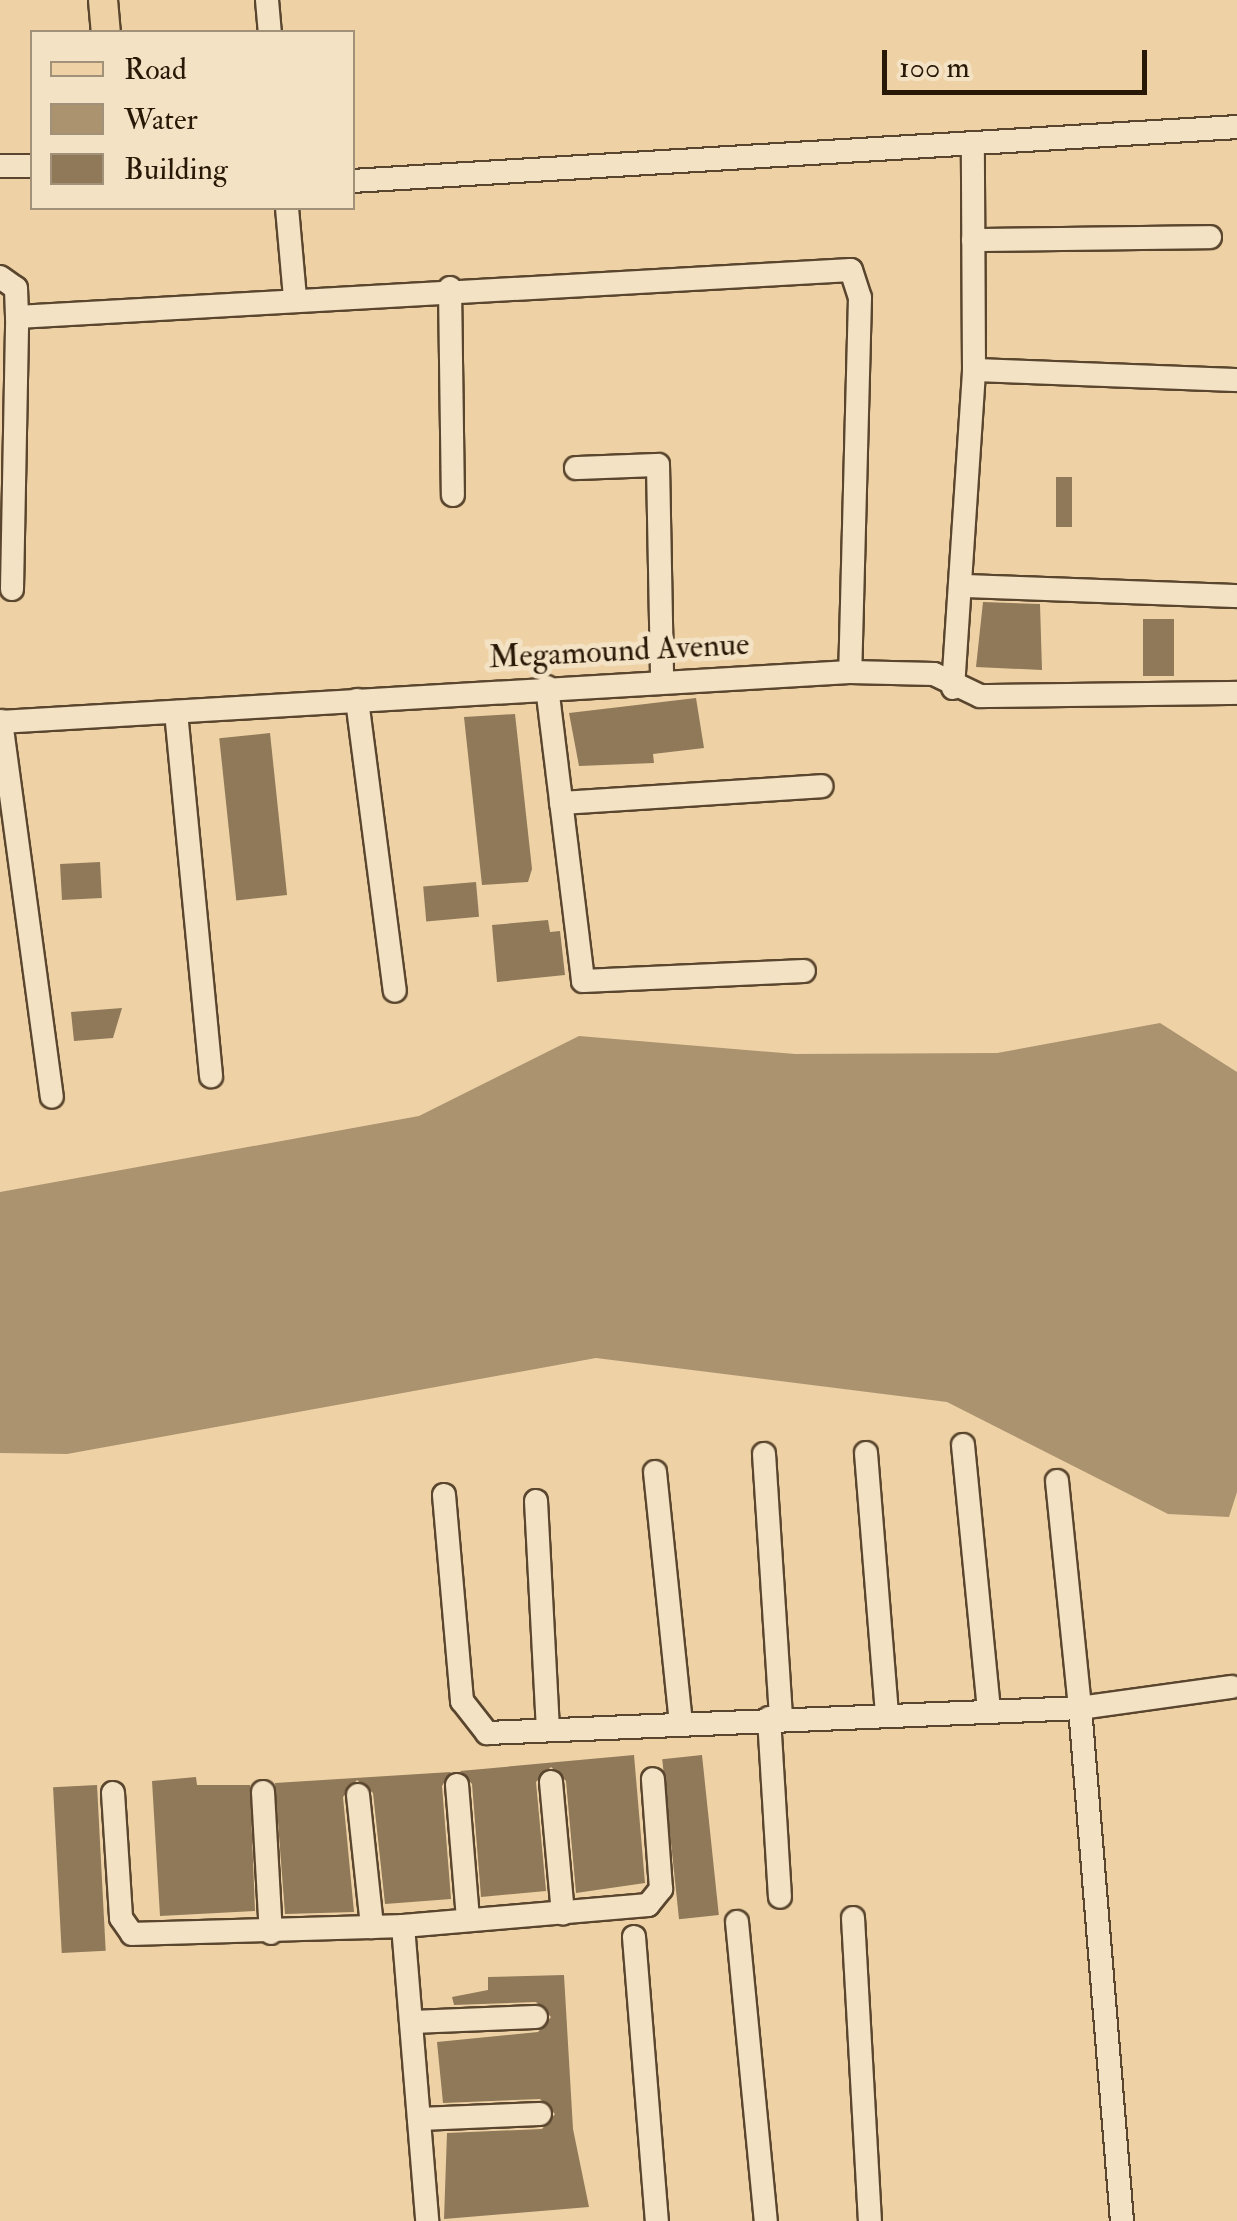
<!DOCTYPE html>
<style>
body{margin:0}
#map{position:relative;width:1237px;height:2221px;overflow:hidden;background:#eed2a6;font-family:"IM FELL Double Pica",serif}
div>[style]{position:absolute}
.water>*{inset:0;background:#ab9370}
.building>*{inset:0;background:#8f7959;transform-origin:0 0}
.roads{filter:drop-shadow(2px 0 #5a462e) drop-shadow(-2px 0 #5a462e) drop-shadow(0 2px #5a462e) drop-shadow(0 -2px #5a462e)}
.minor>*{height:22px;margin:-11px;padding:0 11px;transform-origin:11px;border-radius:11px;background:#f4e2c5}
.major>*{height:28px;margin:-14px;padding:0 14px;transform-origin:14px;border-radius:14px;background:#eed2a6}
span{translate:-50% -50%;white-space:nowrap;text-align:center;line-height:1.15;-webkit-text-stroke:10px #f4e2c5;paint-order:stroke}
.street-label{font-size:32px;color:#281806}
.legend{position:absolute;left:30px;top:30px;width:325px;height:180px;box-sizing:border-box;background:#f4e2c5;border:2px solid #a29179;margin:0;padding:12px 18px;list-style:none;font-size:30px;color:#281806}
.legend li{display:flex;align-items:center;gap:20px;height:50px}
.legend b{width:50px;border:2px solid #a29179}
.scale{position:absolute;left:882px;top:50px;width:265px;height:45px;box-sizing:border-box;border:5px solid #281806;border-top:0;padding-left:12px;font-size:30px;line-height:35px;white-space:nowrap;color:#281806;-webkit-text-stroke:8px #f4e2c5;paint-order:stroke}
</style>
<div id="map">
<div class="water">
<i style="clip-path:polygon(1160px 1023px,1237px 1072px,1237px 1492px,1229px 1517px,1168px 1514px,947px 1402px,596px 1358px,67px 1454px,0 1453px,0 1192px,419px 1116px,579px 1036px,795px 1054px,997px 1053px)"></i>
</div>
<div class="building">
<i style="left:1056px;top:477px;width:16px;height:50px"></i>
<i style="clip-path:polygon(983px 602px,1040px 604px,1042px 670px,976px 667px)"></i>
<i style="left:1143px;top:619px;width:31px;height:57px"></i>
<i style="clip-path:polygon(696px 698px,704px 748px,653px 754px,654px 763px,579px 766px,569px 713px)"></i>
<i style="clip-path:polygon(515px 714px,532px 869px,528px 882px,482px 885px,464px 717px)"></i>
<i style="left:270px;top:733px;width:163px;height:51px;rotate:84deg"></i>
<i style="left:100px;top:862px;width:36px;height:40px;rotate:87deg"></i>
<i style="left:476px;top:882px;width:35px;height:53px;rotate:85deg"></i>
<i style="clip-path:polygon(548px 920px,550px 932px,560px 931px,565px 975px,497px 982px,492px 925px)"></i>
<i style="clip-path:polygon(122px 1008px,113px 1038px,74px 1041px,71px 1012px)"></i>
<i style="clip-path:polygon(634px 1755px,645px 1883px,576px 1893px,566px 1781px,551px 1767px,536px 1782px,546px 1891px,481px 1897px,472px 1784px,460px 1771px)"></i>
<i style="left:702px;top:1755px;width:161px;height:40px;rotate:84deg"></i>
<i style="clip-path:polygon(451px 1772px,442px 1786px,451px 1899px,385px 1904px,373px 1793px,357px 1780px,343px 1797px,354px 1912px,285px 1914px,275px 1783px)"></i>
<i style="clip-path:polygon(196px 1777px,197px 1785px,250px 1785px,255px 1911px,160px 1916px,152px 1781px)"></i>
<i style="left:97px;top:1785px;width:166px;height:44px;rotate:87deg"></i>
<i style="clip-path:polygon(564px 1975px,573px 2129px,589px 2207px,444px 2219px,447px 2133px,542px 2129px,555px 2114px,540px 2099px,443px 2103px,437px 2042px,538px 2032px,551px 2017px,536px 2002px,454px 2005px,452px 1997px,488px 1990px,488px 1977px)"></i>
</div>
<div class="roads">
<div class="minor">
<i style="left:267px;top:0;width:32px;rotate:85deg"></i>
<i style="left:0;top:166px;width:32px"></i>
<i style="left:352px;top:181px;width:887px;rotate:-3.49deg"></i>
<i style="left:287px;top:208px;width:89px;rotate:84.9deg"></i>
<i style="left:973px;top:240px;width:237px;rotate:-0.7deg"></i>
<i style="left:0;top:277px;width:19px;rotate:35deg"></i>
<i style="left:16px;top:288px;width:29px;rotate:88deg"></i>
<i style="left:17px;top:317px;width:835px;rotate:-3.23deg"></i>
<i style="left:851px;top:270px;width:29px;rotate:72deg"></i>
<i style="left:860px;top:298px;width:374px;rotate:91.5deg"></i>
<i style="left:450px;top:288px;width:207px;rotate:89.2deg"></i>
<i style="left:974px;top:370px;width:263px;rotate:2.2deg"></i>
<i style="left:576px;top:468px;width:82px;rotate:-2.1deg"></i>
<i style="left:658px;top:465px;width:216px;rotate:88.9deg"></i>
<i style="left:963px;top:586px;width:274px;rotate:2.1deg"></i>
<i style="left:12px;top:589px;width:272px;rotate:-88.9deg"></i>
<i style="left:547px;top:687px;width:296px;rotate:83deg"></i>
<i style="left:583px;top:981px;width:221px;rotate:-2.6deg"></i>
<i style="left:953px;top:688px;width:319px;rotate:-86.2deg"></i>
<i style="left:974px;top:370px;width:227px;rotate:-90.3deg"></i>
<i style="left:357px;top:700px;width:293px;rotate:82.6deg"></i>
<i style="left:176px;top:712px;width:366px;rotate:84.5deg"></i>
<i style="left:1px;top:721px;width:379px;rotate:82.3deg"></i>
<i style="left:0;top:722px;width:851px;rotate:-3.37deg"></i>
<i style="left:850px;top:672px;width:84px;rotate:1.4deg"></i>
<i style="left:934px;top:674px;width:51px;rotate:25.6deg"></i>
<i style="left:980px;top:696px;width:257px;rotate:-0.7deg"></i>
<i style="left:561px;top:803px;width:261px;rotate:-3.7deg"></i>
<i style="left:963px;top:1445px;width:266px;rotate:84.4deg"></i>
<i style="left:866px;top:1453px;width:262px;rotate:85.4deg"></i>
<i style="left:764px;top:1454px;width:264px;rotate:86.3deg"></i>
<i style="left:655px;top:1472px;width:251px;rotate:84.1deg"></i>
<i style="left:1057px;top:1481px;width:228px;rotate:84.2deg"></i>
<i style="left:1080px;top:1708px;width:153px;rotate:-7.9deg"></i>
<i style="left:444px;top:1495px;width:207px;rotate:85deg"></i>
<i style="left:462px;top:1701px;width:41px;rotate:52deg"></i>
<i style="left:487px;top:1733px;width:594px;rotate:-2.41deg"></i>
<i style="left:1080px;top:1708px;width:515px;rotate:85.32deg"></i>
<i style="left:536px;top:1501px;width:228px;rotate:87deg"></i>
<i style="left:769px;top:1718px;width:179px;rotate:86.5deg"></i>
<i style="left:551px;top:1782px;width:132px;rotate:84.8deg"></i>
<i style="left:457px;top:1785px;width:135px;rotate:85.3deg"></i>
<i style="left:263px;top:1792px;width:141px;rotate:86.8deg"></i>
<i style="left:113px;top:1793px;width:125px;rotate:86.3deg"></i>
<i style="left:121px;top:1918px;width:19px;rotate:55deg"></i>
<i style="left:132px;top:1934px;width:271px;rotate:-1.7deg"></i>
<i style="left:403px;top:1926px;width:296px;rotate:85.3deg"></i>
<i style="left:358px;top:1795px;width:133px;rotate:83.9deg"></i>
<i style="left:853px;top:1918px;width:303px;rotate:86.8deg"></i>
<i style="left:737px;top:1922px;width:300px;rotate:84.5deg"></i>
<i style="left:403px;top:1926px;width:246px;rotate:-4.9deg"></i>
<i style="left:648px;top:1905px;width:21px;rotate:-51deg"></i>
<i style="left:661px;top:1889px;width:110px;rotate:-94.2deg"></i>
<i style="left:634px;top:1937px;width:285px;rotate:85.4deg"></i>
<i style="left:411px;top:2022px;width:125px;rotate:-2.3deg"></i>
<i style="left:419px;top:2119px;width:121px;rotate:-2.4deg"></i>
</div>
<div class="major">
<i style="left:103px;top:0;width:32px;rotate:85deg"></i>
</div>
</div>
<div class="street-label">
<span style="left:619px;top:651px;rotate:-3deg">Megamound Avenue</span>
</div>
<ul class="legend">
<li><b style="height:12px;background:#eed2a6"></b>Road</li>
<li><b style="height:28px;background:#ab9370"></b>Water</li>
<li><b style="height:28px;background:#8f7959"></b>Building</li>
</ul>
<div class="scale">100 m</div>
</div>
